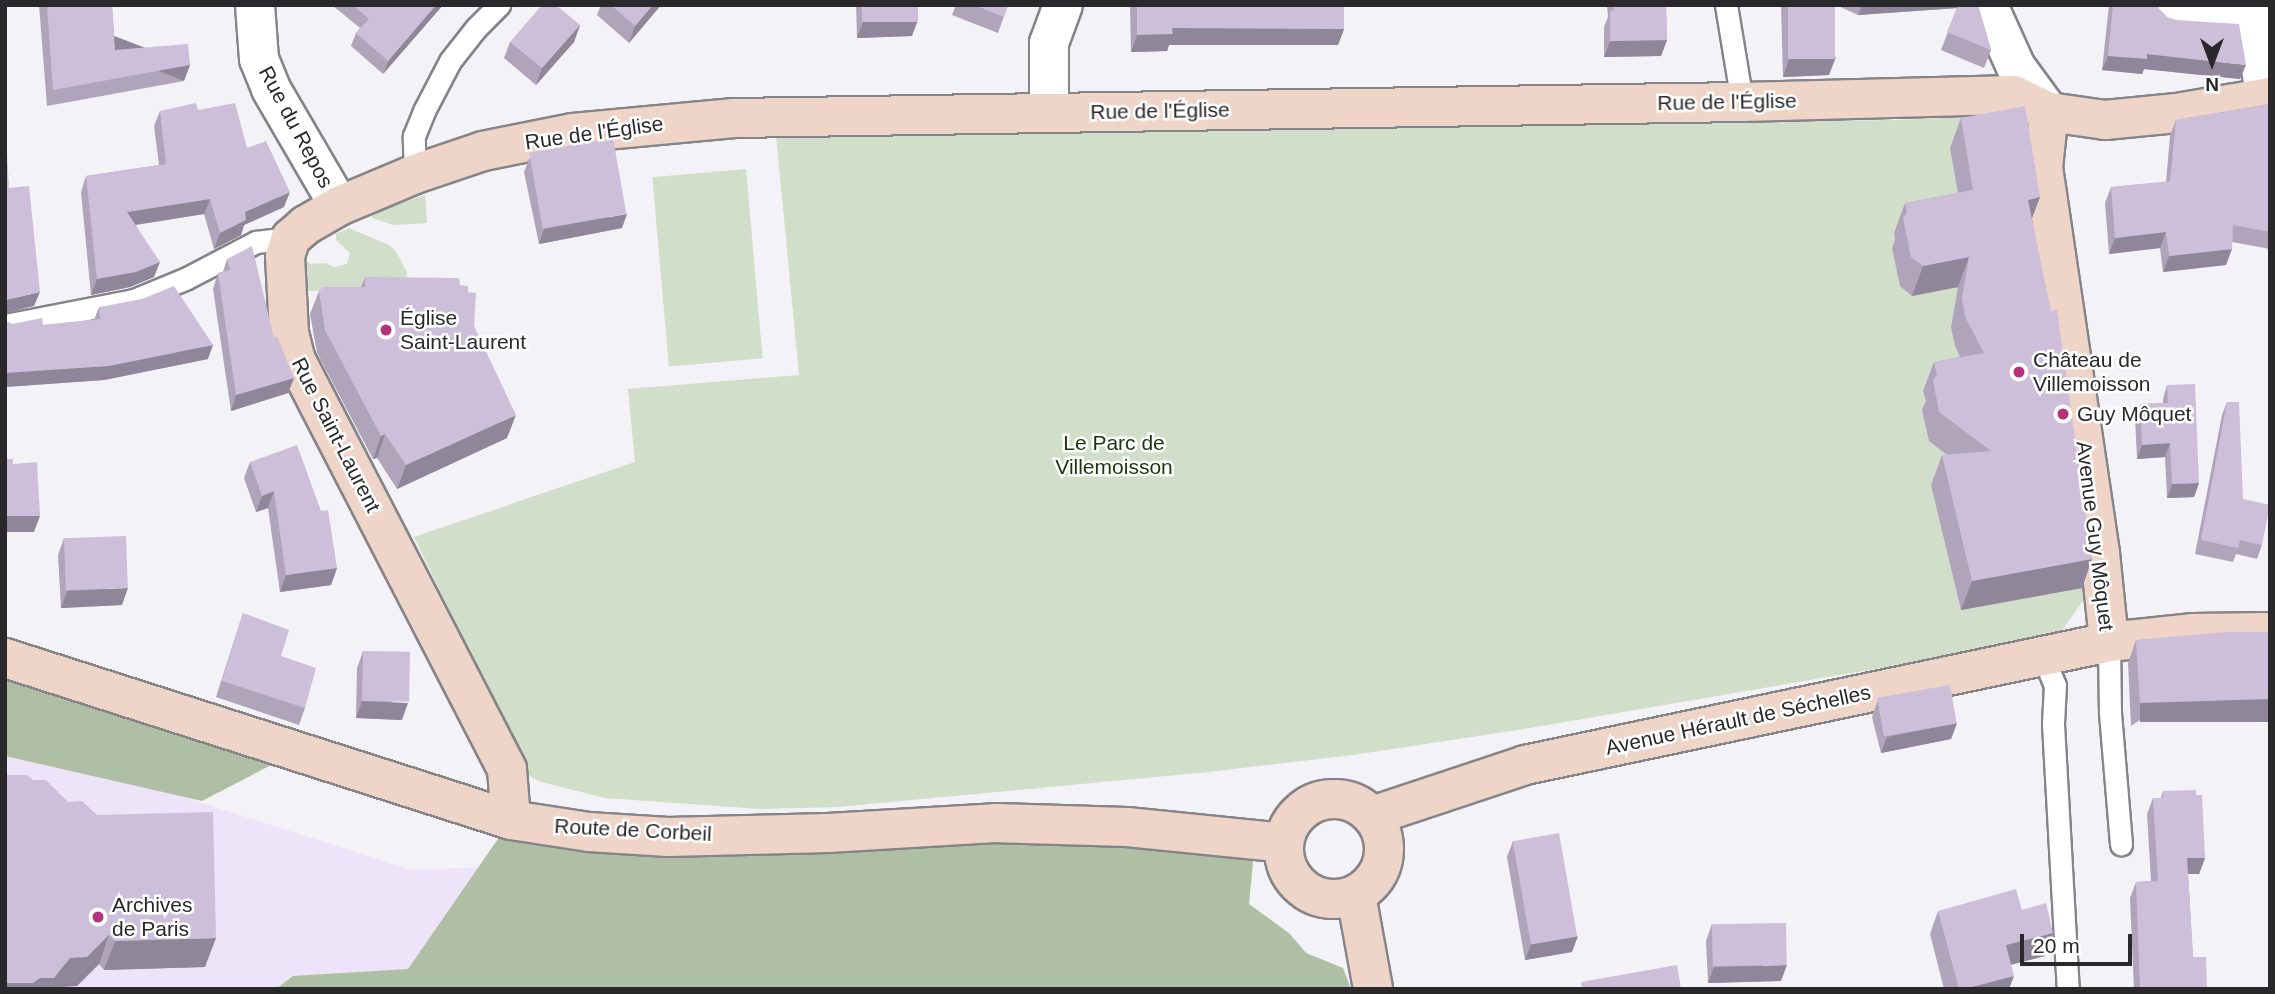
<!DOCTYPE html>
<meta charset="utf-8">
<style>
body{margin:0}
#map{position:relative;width:2275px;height:994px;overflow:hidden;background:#f3f2f6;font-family:Arial,sans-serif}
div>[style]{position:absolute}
.commercial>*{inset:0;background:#eee4f9}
.green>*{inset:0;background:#d1dec9;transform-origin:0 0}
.forest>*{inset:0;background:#aebfa4}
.roads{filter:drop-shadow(2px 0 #858488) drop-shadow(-2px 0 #858488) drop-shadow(0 2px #858488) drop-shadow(0 -2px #858488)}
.lane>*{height:21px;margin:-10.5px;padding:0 10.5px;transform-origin:10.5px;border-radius:10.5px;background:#fff}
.street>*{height:38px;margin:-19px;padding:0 19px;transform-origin:19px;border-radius:19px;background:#fff}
.secondary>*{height:38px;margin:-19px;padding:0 19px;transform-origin:19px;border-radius:19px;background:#efd4c8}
.secondary>.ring{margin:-19px;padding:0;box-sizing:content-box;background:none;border:38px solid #efd4c8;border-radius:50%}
.wall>*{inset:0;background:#b0a4bb}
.shaded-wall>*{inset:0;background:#908699;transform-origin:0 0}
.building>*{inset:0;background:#cdbfda;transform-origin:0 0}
.dots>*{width:19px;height:19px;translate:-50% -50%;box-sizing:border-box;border:4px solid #fff;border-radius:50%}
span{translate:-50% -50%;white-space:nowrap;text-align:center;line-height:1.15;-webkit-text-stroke:5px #fff;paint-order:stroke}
.street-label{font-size:21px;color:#29292b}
.poi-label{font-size:21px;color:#29292b}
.left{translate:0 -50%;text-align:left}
.park-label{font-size:21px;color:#1e340b}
.frame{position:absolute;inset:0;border:7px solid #29292b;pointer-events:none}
.north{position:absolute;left:2177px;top:28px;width:70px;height:70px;-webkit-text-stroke:5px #fff;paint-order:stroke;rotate:180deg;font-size:19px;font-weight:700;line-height:28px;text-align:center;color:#29292b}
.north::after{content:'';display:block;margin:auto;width:24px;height:32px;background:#29292b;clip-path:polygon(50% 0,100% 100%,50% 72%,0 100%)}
.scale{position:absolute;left:2020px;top:934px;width:112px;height:32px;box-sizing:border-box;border:4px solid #29292b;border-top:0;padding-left:9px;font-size:21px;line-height:24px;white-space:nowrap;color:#29292b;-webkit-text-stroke:5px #fff;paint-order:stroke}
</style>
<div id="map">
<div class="commercial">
<i style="clip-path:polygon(5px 740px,412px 870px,519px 866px,572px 989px,5px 989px)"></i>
</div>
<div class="green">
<i style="clip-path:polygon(2011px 115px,2084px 599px,2061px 632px,1892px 666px,1524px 729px,1353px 755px,1208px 772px,838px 807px,759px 809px,605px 798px,538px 781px,530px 776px,414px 537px,635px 462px,628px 389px,799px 375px,776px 135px,1896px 120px)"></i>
<i style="left:746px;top:169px;width:190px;height:94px;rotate:85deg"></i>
<i style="clip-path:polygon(425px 195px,427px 223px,394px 225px,372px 218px,372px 213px)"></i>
<i style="clip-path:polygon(349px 228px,389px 245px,397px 253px,407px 273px,406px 280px,397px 290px,305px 291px,304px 259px,310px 264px,326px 263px,334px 267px,347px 264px,350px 253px,336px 240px,336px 234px)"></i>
</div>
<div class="forest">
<i style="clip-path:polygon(5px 658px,298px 751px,202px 801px,5px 756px)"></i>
<i style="clip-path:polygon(511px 820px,1255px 842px,1249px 904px,1290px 934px,1306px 953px,1343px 968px,1351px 989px,276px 989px,293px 976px,408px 969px)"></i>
</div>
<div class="roads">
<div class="lane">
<i style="left:1726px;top:5px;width:98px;rotate:80.6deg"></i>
<i style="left:415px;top:174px;width:38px;rotate:-92deg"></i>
<i style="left:414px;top:136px;width:27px;rotate:-68deg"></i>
<i style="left:424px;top:111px;width:56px;rotate:-62.5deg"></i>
<i style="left:450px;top:61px;width:42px;rotate:-51.8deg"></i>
<i style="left:476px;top:28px;width:33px;rotate:-45deg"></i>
<i style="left:5px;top:325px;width:131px;rotate:-11deg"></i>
<i style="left:134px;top:300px;width:57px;rotate:-22.5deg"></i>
<i style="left:187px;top:278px;width:78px;rotate:-27.6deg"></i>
<i style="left:256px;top:242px;width:35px;rotate:-7deg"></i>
<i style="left:2109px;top:642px;width:71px;rotate:89.2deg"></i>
<i style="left:2110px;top:713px;width:132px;rotate:85.2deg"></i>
<i style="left:2043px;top:656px;width:31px;rotate:68deg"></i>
<i style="left:2055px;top:685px;width:39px;rotate:93deg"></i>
<i style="left:2053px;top:724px;width:265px;rotate:86.8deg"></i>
</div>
<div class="street">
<i style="left:255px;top:5px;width:54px;rotate:85.8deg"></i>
<i style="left:259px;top:59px;width:32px;rotate:68deg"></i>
<i style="left:271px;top:89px;width:135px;rotate:59.8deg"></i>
<i style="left:1988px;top:5px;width:68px;rotate:65.7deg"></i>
<i style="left:2016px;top:67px;width:56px;rotate:53.7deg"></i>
<i style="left:2173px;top:13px;width:79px;rotate:3.6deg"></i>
<i style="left:2252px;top:18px;width:18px;rotate:-9deg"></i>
<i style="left:2252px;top:18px;width:81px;rotate:80.1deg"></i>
<i style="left:1049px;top:112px;width:69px;rotate:-90deg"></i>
<i style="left:1049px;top:43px;width:40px;rotate:-69.8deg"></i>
</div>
<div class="secondary">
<i style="left:2049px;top:112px;width:55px;rotate:96.2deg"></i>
<i style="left:2043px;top:167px;width:390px;rotate:81.6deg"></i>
<i style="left:2100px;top:553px;width:89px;rotate:84.2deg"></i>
<i style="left:5px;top:658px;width:531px;rotate:17.75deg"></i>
<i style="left:511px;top:820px;width:79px;rotate:8.7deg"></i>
<i style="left:589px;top:832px;width:79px;rotate:3.6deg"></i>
<i style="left:668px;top:837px;width:160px;rotate:-1.4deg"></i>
<i style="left:828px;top:833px;width:167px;rotate:-3.4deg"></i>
<i style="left:995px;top:823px;width:132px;rotate:1.7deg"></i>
<i style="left:1127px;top:827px;width:158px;rotate:5.8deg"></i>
<i class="ring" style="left:1284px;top:799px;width:62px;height:62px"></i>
<i style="left:1372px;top:816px;width:161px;rotate:-18.4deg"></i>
<i style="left:1525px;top:765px;width:597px;rotate:-11.89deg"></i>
<i style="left:2109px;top:642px;width:83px;rotate:-6.2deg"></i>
<i style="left:2192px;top:633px;width:78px;rotate:-0.7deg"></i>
<i style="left:511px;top:820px;width:51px;rotate:-94.5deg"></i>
<i style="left:507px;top:769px;width:459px;rotate:-117.3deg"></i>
<i style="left:296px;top:361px;width:29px;rotate:-104deg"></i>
<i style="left:289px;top:333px;width:77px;rotate:-93deg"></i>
<i style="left:285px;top:256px;width:19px;rotate:-72deg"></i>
<i style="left:291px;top:238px;width:20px;rotate:-41deg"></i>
<i style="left:306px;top:225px;width:38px;rotate:-30deg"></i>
<i style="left:339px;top:206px;width:82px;rotate:-22.8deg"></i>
<i style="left:415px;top:174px;width:72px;rotate:-18.7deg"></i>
<i style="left:483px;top:151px;width:92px;rotate:-11.3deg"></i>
<i style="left:573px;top:133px;width:162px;rotate:-5.3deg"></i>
<i style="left:734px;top:118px;width:1008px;rotate:-0.91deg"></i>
<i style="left:1742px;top:102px;width:272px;rotate:-1.5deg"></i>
<i style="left:2014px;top:95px;width:39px;rotate:26deg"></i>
<i style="left:2049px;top:112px;width:57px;rotate:8.1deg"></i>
<i style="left:2105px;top:120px;width:72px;rotate:-5.6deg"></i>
<i style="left:2177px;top:113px;width:94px;rotate:-9.8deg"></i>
<i style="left:1356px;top:895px;width:96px;rotate:79.7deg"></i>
</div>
</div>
<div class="wall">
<i style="clip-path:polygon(39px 5px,112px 5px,115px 50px,190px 65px,184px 81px,47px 106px)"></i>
<i style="clip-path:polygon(332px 5px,443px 5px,383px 74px,351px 46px,356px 33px,360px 28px)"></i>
<i style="clip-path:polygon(601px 5px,661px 5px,629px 43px,597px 15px)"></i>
<i style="clip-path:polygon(856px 5px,918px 5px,912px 36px,857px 38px)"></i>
<i style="clip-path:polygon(956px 5px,1008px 5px,998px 33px,952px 15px)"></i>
<i style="clip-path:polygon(1130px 5px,1344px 5px,1344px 29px,1338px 45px,1169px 45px,1167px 51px,1131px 52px)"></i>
<i style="clip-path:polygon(1607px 5px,1666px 5px,1667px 40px,1661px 56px,1604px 57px,1604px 27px,1608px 17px)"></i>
<i style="clip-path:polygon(1781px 5px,1835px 5px,1829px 75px,1783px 77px)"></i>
<i style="clip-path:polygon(1836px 5px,1978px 5px,1991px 50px,1984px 68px,1941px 50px,1957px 8px,1858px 15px)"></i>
<i style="clip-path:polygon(2109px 5px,2158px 5px,2159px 9px,2167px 17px,2240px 79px,2144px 69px,2142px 74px,2102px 70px)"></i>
<i style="clip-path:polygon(580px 25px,574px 42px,536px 85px,504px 58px,510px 42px)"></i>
<i style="clip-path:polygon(2270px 104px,2270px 249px,2232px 242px,2226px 265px,2163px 272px,2160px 248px,2109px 254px,2105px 203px,2111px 187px,2166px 182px,2170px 136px,2176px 120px)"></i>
<i style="clip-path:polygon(198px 110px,247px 148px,284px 207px,244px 225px,241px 235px,214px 249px,204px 214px,136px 225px,154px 277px,130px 287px,91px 295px,81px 192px,86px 176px,159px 165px,154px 126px,160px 111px)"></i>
<i style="clip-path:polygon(1961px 118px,2040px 197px,2032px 218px,2092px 559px,2082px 588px,1961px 610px,1931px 485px,1942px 455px,1947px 455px,1929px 441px,1922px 410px,1926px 401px,1923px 391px,1934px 362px,1960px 357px,1955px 346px,1951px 327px,1958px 287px,1912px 296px,1900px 286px,1892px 248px,1895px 239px,1894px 233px,1905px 203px,1958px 193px,1950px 148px)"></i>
<i style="clip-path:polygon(530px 157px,622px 228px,539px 244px,524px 172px)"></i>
<i style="clip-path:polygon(227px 259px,274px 338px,294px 378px,288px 393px,231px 411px,213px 289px,218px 273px,223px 272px)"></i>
<i style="clip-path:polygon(365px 277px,460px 285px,468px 292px,474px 326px,507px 438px,397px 489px,377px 458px,373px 459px,317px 353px,310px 314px,319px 291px,361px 287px)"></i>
<i style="clip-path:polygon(99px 307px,208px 359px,104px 380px,5px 387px,5px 321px,12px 324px,43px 325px,94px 320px)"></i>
<i style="clip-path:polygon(2167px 385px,2199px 483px,2194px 497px,2167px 498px,2165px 457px,2137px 459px,2135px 418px,2140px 404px,2163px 403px,2163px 399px)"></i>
<i style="clip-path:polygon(2227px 402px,2243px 499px,2262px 545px,2257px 559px,2236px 554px,2233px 562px,2195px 554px,2222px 415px)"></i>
<i style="clip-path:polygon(250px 462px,321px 511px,337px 568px,331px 585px,280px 592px,268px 508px,256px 512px,244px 478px)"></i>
<i style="clip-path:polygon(64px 538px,122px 605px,61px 608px,58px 555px)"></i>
<i style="clip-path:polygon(243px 613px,281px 656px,305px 708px,299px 725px,216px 697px)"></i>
<i style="clip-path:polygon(2270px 632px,2131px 726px,2128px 663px,2136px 640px)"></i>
<i style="clip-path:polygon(363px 651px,402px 720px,356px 718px,357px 668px)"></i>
<i style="clip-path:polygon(1878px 700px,1957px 723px,1951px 739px,1881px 753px,1872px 717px)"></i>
<i style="clip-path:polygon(33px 780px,68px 802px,205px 967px,104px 970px,99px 964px,77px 986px,59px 987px,58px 989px,5px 989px)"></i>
<i style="clip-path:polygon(2163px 791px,2196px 795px,2205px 858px,2199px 874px,2188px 874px,2193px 957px,2207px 989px,2134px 989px,2130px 898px,2136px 882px,2151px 881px,2147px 814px,2153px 798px,2161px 798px)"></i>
<i style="clip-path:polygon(1513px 841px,1572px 952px,1525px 960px,1507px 857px)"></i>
<i style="clip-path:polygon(2022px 910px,2053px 933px,2045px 956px,2011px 965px,2009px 989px,1944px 989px,1930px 934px,1938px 911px)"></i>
<i style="clip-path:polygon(1712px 924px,1781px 981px,1708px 983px,1706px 941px)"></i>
</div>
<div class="shaded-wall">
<i style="clip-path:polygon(436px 5px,443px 5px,383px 74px,388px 61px)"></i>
<i style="clip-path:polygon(653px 5px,661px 5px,629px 43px,635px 26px)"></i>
<i style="clip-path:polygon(1862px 5px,1959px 5px,1958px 8px,1858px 15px)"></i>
<i style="clip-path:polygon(918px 20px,912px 36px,857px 38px,863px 22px)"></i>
<i style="clip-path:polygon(580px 25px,574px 42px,536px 85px,542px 68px)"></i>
<i style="clip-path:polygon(1172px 28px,1344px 29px,1338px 45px,1169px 45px,1167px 51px,1131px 52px,1137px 35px)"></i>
<i style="clip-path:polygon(1667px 40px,1661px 56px,1604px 57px,1610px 41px)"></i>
<i style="clip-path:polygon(2147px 54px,2246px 65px,2240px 79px,2144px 69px,2142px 74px,2102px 70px,2108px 56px)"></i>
<i style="clip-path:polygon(1836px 57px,1829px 75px,1783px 77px,1789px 59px)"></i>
<i style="left:190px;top:65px;width:17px;height:139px;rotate:111deg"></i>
<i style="clip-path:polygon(290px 192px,284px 207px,244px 225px,241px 235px,214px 249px,220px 233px,245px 212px)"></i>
<i style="clip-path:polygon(2040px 197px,2029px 226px,2028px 200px)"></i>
<i style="clip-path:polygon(210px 199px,204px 214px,121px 227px,127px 212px)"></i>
<i style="clip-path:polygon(627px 214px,622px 228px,539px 244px,544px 229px)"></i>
<i style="clip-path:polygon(2166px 232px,2160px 248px,2109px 254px,2115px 238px)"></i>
<i style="clip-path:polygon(2232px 249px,2226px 265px,2163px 272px,2169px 256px)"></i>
<i style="clip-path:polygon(1969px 257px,1958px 287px,1912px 296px,1923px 266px)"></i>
<i style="clip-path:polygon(160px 262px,154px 277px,130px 287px,91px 295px,97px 279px)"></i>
<i style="clip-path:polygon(40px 292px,34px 306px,5px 313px,5px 300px)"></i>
<i style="clip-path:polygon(213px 345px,208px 359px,104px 380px,5px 387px,5px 373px)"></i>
<i style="clip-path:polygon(294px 378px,288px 393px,231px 411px,236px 395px)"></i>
<i style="clip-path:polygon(516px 415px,507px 438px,397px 489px,406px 465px)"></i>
<i style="clip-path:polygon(385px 434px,377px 458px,373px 459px,381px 436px)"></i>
<i style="clip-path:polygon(2170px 443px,2165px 457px,2137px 459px,2142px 445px)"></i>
<i style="clip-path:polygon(2199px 483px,2194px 497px,2167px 498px,2172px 484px)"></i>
<i style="clip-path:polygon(274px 491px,268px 508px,256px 512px,262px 496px)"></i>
<i style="clip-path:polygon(5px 516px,40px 516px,34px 532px,5px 532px)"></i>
<i style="clip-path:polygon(2092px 559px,2082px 588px,1961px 610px,1972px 581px)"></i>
<i style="clip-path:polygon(337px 568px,331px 585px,280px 592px,286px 575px)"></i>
<i style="clip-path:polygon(128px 588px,122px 605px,61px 608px,67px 591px)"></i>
<i style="left:2270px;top:699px;width:23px;height:130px;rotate:90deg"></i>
<i style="clip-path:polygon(362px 701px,408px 703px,402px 720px,356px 718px)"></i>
<i style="clip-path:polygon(1957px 723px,1951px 739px,1881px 753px,1887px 737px)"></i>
<i style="clip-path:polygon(2187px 858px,2205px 858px,2199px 874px,2181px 874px)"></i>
<i style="clip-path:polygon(2053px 933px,2045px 956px,1997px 968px,2006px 945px)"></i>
<i style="clip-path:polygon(109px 935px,99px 964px,77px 986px,59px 987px,58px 989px,5px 989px,5px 983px,40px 978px,70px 958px)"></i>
<i style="clip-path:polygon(1578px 936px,1572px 952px,1525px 960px,1531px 944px)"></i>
<i style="clip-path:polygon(216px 938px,205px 967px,104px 970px,115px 941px)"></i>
<i style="clip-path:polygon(1787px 965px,1781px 981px,1708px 983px,1714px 967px)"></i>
<i style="clip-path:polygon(2014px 976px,2009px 989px,1964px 989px)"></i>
</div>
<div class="building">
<i style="clip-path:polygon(47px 5px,112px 5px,115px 50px,188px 44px,190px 65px,53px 90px)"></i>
<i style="clip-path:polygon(353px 5px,436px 5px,388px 61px,356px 33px,369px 19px)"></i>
<i style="clip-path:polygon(542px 5px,556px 5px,580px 25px,542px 68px,510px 42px)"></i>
<i style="clip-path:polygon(611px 5px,653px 5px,635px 26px)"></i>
<i style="left:862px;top:5px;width:56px;height:17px"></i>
<i style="clip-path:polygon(974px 5px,1008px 5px,1004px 17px)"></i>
<i style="clip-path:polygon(1137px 5px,1344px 5px,1344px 29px,1172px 28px,1173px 34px,1137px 35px)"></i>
<i style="clip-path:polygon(1614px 5px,1666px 5px,1667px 40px,1610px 41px,1610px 11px,1614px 10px)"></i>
<i style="left:1788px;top:5px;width:47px;height:54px"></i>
<i style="clip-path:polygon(1958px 5px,1978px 5px,1991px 50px,1947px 32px)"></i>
<i style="clip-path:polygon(2113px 5px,2158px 5px,2159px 9px,2167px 17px,2176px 20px,2239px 24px,2246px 65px,2147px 54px,2147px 59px,2108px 56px)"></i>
<i style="clip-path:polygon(196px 103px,198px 110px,235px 103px,247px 148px,266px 141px,290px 192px,245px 212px,246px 220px,220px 233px,210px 199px,127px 212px,160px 262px,136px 272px,97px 279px,86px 176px,166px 164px,160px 111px)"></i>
<i style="clip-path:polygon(2270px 104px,2270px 232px,2233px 225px,2232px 249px,2169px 256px,2166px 232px,2115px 238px,2111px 187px,2170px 181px,2176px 120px)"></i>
<i style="clip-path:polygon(2025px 106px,2040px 197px,2028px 200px,2051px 311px,2057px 310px,2092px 559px,1972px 581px,1942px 455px,1991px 451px,1939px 412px,1933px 380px,1937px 375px,1934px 362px,1984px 353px,1965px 317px,1962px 298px,1969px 257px,1923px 266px,1911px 257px,1903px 218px,1907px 213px,1905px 203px,1973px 190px,1961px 118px)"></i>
<i style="clip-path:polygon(5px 119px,9px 188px,29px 186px,40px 292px,5px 300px)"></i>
<i style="left:613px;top:138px;width:77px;height:85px;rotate:80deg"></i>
<i style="clip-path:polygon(252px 246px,274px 338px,277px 336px,294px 378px,236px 395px,218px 273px,230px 270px,227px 259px)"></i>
<i style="clip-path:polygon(365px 277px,459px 278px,460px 285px,468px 286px,468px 292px,476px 293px,474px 326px,516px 415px,406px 465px,385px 434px,381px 436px,325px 330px,319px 291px,323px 287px,365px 287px)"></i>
<i style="clip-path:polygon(174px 286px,213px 345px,109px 366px,5px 373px,5px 321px,12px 324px,42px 318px,43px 325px,100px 319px,99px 307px,142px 299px)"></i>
<i style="clip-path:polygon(2195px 384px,2199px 483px,2172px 484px,2170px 443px,2142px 445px,2140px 404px,2168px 403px,2167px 385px)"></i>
<i style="clip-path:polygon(2227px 402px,2239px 402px,2243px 499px,2270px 505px,2262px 545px,2240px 540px,2238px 548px,2201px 540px)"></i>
<i style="clip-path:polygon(297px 445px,321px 511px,328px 510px,337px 568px,286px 575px,274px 491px,262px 496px,250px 462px)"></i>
<i style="clip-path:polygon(5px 459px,13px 459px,13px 464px,37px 462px,40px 516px,5px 516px)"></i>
<i style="left:126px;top:536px;width:52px;height:62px;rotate:88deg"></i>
<i style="clip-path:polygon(243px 613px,289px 630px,281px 656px,316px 668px,305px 708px,222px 681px)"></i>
<i style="clip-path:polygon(2226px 632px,2270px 632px,2270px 699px,2140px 703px,2136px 640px)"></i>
<i style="left:363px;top:651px;width:47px;height:50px;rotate:1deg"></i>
<i style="left:1950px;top:685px;width:39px;height:74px;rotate:80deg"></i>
<i style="clip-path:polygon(5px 775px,27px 775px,33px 780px,46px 780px,68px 802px,82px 801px,97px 815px,213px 812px,216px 938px,115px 941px,109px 935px,87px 957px,70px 958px,54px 978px,40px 978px,33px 983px,5px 983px)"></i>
<i style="clip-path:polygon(2196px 790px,2196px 795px,2202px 795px,2205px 858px,2187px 858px,2193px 957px,2206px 957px,2207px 989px,2140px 989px,2136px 882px,2158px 881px,2153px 798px,2163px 798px,2163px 791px)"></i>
<i style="left:1559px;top:833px;width:105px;height:47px;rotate:80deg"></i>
<i style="clip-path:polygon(2016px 889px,2022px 910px,2046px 903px,2053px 933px,2006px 945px,2014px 976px,1964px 989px,1959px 989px,1938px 911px)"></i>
<i style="left:1786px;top:923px;width:42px;height:74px;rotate:89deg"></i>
<i style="clip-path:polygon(1677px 965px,1681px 989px,1582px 989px,1581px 982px)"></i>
</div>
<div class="dots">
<i style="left:386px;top:330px;background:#b5337c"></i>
<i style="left:2019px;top:372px;background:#b5337c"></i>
<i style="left:2063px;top:414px;background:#b5337c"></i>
<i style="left:98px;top:917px;background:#b5337c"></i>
</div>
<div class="street-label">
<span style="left:1727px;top:102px;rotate:-1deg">Rue de l'Église</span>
<span style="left:1160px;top:111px;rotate:-1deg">Rue de l'Église</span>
<span style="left:296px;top:127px;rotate:62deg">Rue du Repos</span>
<span style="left:594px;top:133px;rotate:-8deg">Rue de l'Église</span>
<span style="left:336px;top:435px;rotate:63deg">Rue Saint-Laurent</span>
<span style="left:2095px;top:536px;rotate:83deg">Avenue Guy Môquet</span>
<span style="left:1738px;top:720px;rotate:-12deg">Avenue Hérault de Séchelles</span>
<span style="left:633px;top:830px;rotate:3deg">Route de Corbeil</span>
</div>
<div class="poi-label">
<span class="left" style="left:400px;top:330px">Église<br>Saint-Laurent</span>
<span class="left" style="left:2033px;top:372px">Château de<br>Villemoisson</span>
<span class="left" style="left:2077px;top:414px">Guy Môquet</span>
<span class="left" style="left:112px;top:917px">Archives<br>de Paris</span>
</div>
<div class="park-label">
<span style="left:1114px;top:455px">Le Parc de<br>Villemoisson</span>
</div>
<div class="frame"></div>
<div class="north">N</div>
<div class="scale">20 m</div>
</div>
